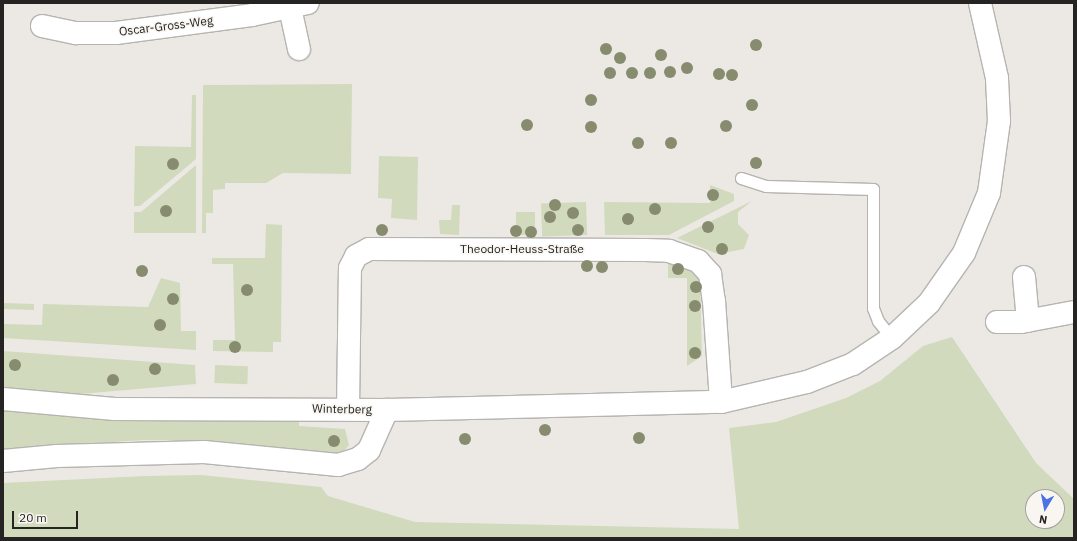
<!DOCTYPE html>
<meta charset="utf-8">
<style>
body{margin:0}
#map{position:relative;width:1077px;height:541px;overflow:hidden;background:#ece9e5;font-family:"IBM Plex Sans",sans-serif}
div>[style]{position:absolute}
.green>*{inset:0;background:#d1dabd;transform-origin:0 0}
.roads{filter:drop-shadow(1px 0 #b6b4b0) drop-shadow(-1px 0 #b6b4b0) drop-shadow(0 1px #b6b4b0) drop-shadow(0 -1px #b6b4b0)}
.lane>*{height:11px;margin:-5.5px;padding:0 5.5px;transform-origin:5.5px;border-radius:5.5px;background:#fff}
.street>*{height:22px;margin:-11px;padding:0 11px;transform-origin:11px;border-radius:11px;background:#fff}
.secondary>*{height:22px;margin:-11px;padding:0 11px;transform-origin:11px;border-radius:11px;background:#fff}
.trees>*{width:12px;height:12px;margin:-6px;border-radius:50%;background:#878c6f}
span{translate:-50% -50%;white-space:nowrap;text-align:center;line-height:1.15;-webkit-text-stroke:3px #f9f6f2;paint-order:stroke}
.street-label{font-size:12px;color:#252423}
.frame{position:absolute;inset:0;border:4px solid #252423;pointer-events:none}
.north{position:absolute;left:1025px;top:489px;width:40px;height:40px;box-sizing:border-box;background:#f9f6f2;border:1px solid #a4a29f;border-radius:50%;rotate:190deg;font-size:11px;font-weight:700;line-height:16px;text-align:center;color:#252423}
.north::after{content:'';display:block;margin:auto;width:14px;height:18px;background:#4d72e6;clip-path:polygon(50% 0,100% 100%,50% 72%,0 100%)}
.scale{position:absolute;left:12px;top:511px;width:66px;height:18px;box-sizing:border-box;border:2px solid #252423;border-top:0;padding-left:5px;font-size:12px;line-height:14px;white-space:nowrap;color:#252423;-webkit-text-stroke:3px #f9f6f2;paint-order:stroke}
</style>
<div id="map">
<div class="green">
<i style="clip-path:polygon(352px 84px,351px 174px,283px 173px,266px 183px,225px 183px,225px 189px,213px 190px,213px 213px,206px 213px,206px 233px,202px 233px,203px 85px)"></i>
<i style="clip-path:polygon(192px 95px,196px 95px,196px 159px,140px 206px,134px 206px,135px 146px,191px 147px)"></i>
<i style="clip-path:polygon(379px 156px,418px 157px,417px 220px,391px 218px,392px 199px,378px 198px)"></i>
<i style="clip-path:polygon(196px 165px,196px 233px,134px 233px,134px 212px,141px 212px)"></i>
<i style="clip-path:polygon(710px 185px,734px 194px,734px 201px,669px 235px,605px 235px,604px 202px,710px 203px)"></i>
<i style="clip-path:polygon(752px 201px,738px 212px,738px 224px,749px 235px,744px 249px,718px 254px,677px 238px)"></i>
<i style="left:586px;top:202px;width:33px;height:45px;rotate:88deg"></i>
<i style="clip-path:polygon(452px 205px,460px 205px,459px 235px,440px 234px,439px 220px,451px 220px)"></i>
<i style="left:516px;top:212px;width:19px;height:23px"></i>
<i style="clip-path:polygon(266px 224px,282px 225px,281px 342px,273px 342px,273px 352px,213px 351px,213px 340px,235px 340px,233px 264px,212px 264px,212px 258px,265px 258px)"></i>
<i style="clip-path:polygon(668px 258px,691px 268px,700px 277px,702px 356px,687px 366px,687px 278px,668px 278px)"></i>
<i style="clip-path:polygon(161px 278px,180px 283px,181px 331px,196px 331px,196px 350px,3px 338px,3px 324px,42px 325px,43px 304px,148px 307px)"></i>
<i style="left:3px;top:303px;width:31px;height:6px;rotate:2deg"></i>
<i style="clip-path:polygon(evenodd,952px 337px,1036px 463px,1074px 499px,1074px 538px,3px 538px,3px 483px,145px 476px,201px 475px,321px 487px,328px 496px,415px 522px,739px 529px,729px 428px,776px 422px,846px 398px,880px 381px,923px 346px,952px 337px,1033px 497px,1057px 497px,1057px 521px,1033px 521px,1033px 497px)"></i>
<i style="clip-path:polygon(3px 351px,195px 365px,196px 384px,80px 394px,3px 388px)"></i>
<i style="left:215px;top:365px;width:33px;height:18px;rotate:2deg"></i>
<i style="clip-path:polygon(3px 409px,80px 417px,299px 421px,299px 426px,345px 429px,349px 445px,342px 453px,330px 455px,205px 441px,144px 440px,3px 449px)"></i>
</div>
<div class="roads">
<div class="lane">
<i style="left:741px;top:178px;width:26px;rotate:18deg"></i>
<i style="left:766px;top:186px;width:107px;rotate:1.6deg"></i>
<i style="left:873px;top:189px;width:119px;rotate:90deg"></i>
<i style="left:873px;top:308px;width:14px;rotate:69deg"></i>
<i style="left:878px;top:321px;width:22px;rotate:51deg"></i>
</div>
<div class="street">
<i style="left:290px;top:8px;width:42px;rotate:77.6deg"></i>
<i style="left:42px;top:26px;width:35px;rotate:12deg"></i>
<i style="left:76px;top:33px;width:40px"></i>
<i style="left:116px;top:33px;width:137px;rotate:-7.5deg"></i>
<i style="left:252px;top:15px;width:57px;rotate:-12.1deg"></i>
<i style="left:1024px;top:277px;width:44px;rotate:84.8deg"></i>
<i style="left:997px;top:322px;width:24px"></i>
<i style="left:1021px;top:322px;width:54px;rotate:-10.7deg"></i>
<i style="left:348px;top:409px;width:141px;rotate:-89.2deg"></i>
<i style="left:350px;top:268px;width:13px;rotate:-63deg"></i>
<i style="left:356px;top:256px;width:15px;rotate:-28deg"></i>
<i style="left:369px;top:249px;width:276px;rotate:0.2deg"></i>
<i style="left:645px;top:250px;width:24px;rotate:2deg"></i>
<i style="left:669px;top:251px;width:31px;rotate:19deg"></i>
<i style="left:698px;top:261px;width:18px;rotate:47deg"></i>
<i style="left:710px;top:274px;width:27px;rotate:82deg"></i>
<i style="left:714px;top:301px;width:101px;rotate:86deg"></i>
</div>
<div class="secondary">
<i style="left:3px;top:399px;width:112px;rotate:5.1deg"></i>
<i style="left:115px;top:409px;width:272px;rotate:0.2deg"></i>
<i style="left:387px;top:410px;width:334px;rotate:-1.4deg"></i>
<i style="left:721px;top:402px;width:88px;rotate:-13.1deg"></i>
<i style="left:807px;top:382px;width:49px;rotate:-21.4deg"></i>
<i style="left:853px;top:364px;width:47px;rotate:-33.7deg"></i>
<i style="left:892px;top:338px;width:51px;rotate:-43.4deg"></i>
<i style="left:929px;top:303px;width:61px;rotate:-55deg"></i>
<i style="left:964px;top:253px;width:65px;rotate:-67.4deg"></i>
<i style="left:989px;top:193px;width:73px;rotate:-82.1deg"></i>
<i style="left:999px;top:121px;width:43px;rotate:-92.7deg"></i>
<i style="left:997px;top:78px;width:77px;rotate:-102.8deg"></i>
<i style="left:3px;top:461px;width:54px;rotate:-5.3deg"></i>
<i style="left:57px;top:456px;width:147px;rotate:-1.6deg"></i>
<i style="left:204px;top:452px;width:135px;rotate:5.5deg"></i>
<i style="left:338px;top:465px;width:21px;rotate:-17deg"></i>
<i style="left:358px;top:459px;width:14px;rotate:-39deg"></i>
<i style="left:369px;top:450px;width:44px;rotate:-65.8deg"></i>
</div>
</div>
<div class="trees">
<i style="left:756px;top:45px"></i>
<i style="left:606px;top:49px"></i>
<i style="left:661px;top:55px"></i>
<i style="left:620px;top:58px"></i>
<i style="left:687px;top:68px"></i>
<i style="left:670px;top:72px"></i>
<i style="left:610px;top:73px"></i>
<i style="left:632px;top:73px"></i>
<i style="left:650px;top:73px"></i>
<i style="left:719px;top:74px"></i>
<i style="left:732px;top:75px"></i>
<i style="left:591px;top:100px"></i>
<i style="left:752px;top:105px"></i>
<i style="left:527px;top:125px"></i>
<i style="left:726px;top:126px"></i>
<i style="left:591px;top:127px"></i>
<i style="left:638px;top:143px"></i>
<i style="left:671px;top:143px"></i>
<i style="left:756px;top:163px"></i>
<i style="left:173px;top:164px"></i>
<i style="left:713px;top:195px"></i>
<i style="left:555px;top:205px"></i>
<i style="left:655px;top:209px"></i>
<i style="left:166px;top:211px"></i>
<i style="left:573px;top:213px"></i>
<i style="left:550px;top:217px"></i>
<i style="left:628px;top:219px"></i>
<i style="left:708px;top:227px"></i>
<i style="left:382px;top:230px"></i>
<i style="left:578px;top:230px"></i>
<i style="left:516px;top:231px"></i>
<i style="left:531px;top:232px"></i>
<i style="left:722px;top:249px"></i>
<i style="left:587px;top:266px"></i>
<i style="left:602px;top:267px"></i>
<i style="left:678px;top:269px"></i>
<i style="left:142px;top:271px"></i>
<i style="left:696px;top:287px"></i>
<i style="left:247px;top:290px"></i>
<i style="left:173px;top:299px"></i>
<i style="left:695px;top:306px"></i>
<i style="left:160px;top:325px"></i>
<i style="left:235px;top:347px"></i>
<i style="left:695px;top:353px"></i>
<i style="left:15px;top:365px"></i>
<i style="left:155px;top:369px"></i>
<i style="left:113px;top:380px"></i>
<i style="left:545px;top:430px"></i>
<i style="left:639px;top:438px"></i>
<i style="left:465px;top:439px"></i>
<i style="left:334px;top:441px"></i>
</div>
<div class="street-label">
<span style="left:166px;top:26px;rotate:-7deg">Oscar-Gross-Weg</span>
<span style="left:522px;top:249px">Theodor-Heuss-Straße</span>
<span style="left:342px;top:409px;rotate:1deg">Winterberg</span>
</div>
<div class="frame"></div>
<div class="north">N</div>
<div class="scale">20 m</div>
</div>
